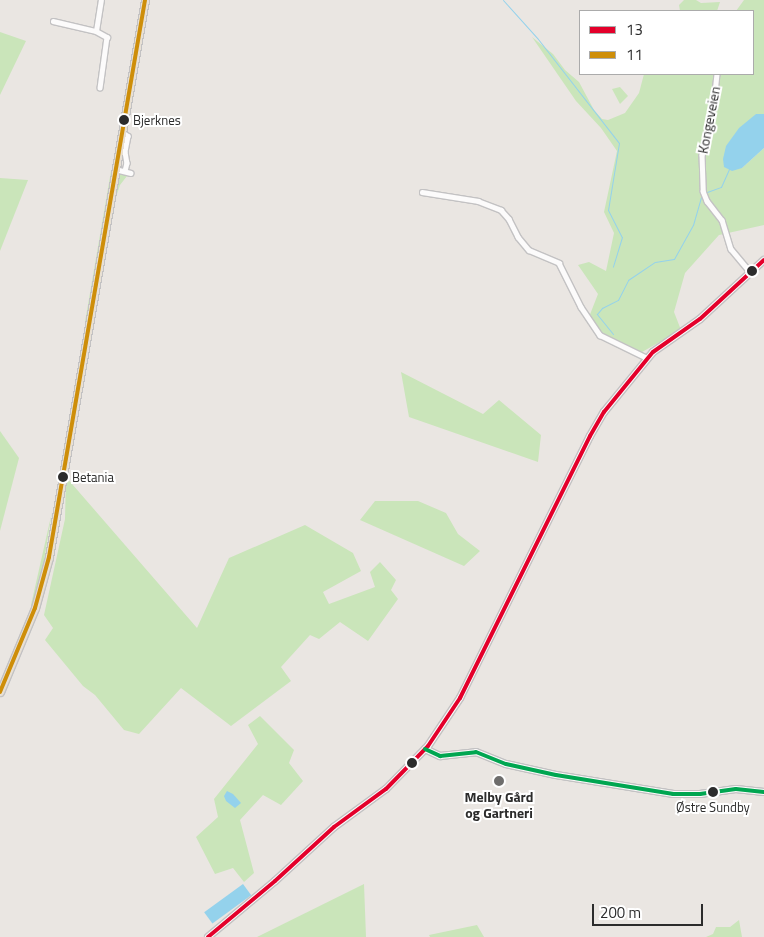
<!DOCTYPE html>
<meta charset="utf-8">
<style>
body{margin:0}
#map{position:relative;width:764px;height:937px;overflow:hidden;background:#eae6e2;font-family:"Titillium Web",sans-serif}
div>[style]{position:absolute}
.green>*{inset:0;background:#cae5ba}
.water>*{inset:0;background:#94d2ec;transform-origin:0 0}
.stream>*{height:1px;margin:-0.5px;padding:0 0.5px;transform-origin:0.5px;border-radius:0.5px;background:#94d2ec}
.roads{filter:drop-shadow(1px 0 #c3c2c3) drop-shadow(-1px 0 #c3c2c3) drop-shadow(0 1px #c3c2c3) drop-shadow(0 -1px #c3c2c3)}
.minor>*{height:4.5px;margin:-2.25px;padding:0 2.25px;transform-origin:2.25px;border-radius:2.25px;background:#fcfbfb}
.secondary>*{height:6px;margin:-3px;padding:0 3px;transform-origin:3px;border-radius:3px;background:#fcfbfb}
.trunk>*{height:7px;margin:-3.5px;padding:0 3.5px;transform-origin:3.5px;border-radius:3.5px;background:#e8e0d4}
.bus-1>*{height:4px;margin:-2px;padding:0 2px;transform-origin:2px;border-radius:2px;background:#e4002b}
.bus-2>*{height:4px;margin:-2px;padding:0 2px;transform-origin:2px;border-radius:2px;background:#ce8e09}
.bus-3>*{height:4px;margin:-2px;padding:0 2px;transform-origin:2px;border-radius:2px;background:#00a651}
.dots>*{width:14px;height:14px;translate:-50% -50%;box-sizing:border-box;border:2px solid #fff;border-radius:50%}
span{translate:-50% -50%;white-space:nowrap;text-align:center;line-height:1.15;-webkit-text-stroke:4px #fff;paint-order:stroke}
.bus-label{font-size:13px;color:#2c2c2c}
.left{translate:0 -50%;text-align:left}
.street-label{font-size:14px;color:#2c2c2c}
.poi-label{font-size:14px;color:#2c2c2c;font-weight:700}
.legend{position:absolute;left:579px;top:10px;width:175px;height:65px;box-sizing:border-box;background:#fff;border:1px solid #ababab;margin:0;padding:6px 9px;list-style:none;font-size:15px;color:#2c2c2c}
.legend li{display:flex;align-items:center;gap:10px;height:25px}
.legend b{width:25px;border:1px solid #ababab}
.scale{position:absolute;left:592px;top:904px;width:111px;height:22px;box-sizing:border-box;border:2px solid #2c2c2c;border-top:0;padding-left:6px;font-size:15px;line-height:18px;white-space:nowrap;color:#2c2c2c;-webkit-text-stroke:4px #fff;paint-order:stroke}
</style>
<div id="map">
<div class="green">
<i style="clip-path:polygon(684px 0,696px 0,701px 3px,720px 2px,717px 11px,680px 11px,679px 5px)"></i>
<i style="clip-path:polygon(744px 0,764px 0,764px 114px,756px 114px,742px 168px,764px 148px,764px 225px,719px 235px,685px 273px,674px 312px,681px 330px,642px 352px,602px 335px,589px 317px,598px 294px,578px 265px,589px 262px,606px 271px,614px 233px,604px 212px,617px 151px,601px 128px,576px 101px,532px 37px,553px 54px,565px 70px,579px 82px,594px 110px,602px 119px,608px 120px,625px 113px,639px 93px,644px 74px,753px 74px,753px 11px,736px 11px)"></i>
<i style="clip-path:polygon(0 32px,26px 41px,0 95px)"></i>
<i style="clip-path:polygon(620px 87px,628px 96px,620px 104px,612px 89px)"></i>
<i style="clip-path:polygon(111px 171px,112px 172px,87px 322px,85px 322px)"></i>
<i style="clip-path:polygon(121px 173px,127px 176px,120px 185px,113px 206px,93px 319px,112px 206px,118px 177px)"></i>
<i style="clip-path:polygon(0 178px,28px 180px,0 251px)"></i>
<i style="clip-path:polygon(401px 372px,483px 414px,499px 400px,541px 435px,538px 462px,409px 417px)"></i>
<i style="clip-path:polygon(0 431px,19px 458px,0 531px)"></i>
<i style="clip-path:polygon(66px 477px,197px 628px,229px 558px,305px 525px,353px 553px,361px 571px,323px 592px,329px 604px,375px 587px,370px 572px,380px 562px,396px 580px,391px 590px,398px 599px,368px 641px,340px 622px,319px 639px,310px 635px,281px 667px,291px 681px,231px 726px,181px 688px,139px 734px,124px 730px,95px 695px,83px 686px,45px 640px,53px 628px,44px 615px,65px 519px)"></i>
<i style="clip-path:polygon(375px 501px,418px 501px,446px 513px,458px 534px,480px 551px,464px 566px,360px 520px)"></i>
<i style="clip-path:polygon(52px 512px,43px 567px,33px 605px,31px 605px)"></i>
<i style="clip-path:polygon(260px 716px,294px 750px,289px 763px,303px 781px,281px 805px,263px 795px,240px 820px,254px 873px,244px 882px,233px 868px,215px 874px,196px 837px,218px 817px,214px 799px,258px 744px,248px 725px)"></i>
<i style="clip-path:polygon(364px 884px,366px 937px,257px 937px)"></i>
<i style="clip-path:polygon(739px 920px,742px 937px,706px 937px,713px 934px,716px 927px,730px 927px)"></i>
<i style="clip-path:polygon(477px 925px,484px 937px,430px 937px,429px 935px)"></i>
</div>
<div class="water">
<i style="clip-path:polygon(756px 114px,764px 114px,764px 148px,742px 168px,732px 171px,724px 167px,723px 159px,726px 146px,739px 128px)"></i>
<i style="clip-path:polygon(227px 791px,233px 794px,241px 803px,235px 808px,226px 801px,224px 796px)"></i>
<i style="left:243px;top:884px;width:14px;height:48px;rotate:54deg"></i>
</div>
<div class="stream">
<i style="left:503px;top:0;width:52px;rotate:48.1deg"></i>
<i style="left:538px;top:39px;width:132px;rotate:52.1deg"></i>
<i style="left:619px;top:143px;width:68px;rotate:99.3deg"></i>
<i style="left:608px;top:210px;width:30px;rotate:63deg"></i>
<i style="left:622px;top:237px;width:31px;rotate:107deg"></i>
<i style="left:707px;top:192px;width:15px;rotate:-20deg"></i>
<i style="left:721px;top:187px;width:20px;rotate:-66deg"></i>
<i style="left:613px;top:334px;width:26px;rotate:-129deg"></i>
<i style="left:597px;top:314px;width:8px;rotate:-50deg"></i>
<i style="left:602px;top:308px;width:18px;rotate:-27deg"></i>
<i style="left:618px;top:300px;width:22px;rotate:-63deg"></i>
<i style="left:628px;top:280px;width:32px;rotate:-34deg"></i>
<i style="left:655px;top:262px;width:19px;rotate:-9deg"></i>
<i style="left:674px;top:259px;width:39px;rotate:-61deg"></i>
<i style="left:693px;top:225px;width:29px;rotate:-74deg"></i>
</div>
<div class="roads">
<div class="minor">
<i style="left:53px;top:21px;width:44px;rotate:13.1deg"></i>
<i style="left:96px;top:31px;width:13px;rotate:29deg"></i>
<i style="left:107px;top:37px;width:51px;rotate:97.8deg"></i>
<i style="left:96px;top:31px;width:31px;rotate:-81deg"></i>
<i style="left:717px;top:74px;width:30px;rotate:96deg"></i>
<i style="left:714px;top:104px;width:52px;rotate:103.2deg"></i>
<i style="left:702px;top:155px;width:36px;rotate:88deg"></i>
<i style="left:703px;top:191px;width:11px;rotate:68deg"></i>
<i style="left:707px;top:201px;width:24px;rotate:52deg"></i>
<i style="left:722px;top:220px;width:30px;rotate:73deg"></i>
<i style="left:731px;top:249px;width:30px;rotate:50deg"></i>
<i style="left:122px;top:132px;width:7px;rotate:34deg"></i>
<i style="left:128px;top:136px;width:16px;rotate:101deg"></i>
<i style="left:125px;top:152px;width:11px;rotate:80deg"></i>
<i style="left:127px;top:163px;width:8px;rotate:104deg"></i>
<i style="left:115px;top:169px;width:16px;rotate:14deg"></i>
<i style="left:422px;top:192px;width:57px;rotate:9.1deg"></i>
<i style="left:478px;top:201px;width:25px;rotate:21deg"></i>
<i style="left:501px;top:210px;width:12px;rotate:48deg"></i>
<i style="left:509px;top:219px;width:20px;rotate:63deg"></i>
<i style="left:518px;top:237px;width:17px;rotate:50deg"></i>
<i style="left:529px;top:250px;width:33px;rotate:23deg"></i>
<i style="left:559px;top:263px;width:49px;rotate:63.4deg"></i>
<i style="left:581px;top:307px;width:34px;rotate:56deg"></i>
<i style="left:600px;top:335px;width:52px;rotate:26.1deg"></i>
</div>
<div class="secondary">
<i style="left:425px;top:749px;width:17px;rotate:25deg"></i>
<i style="left:440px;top:756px;width:36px;rotate:-6deg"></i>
<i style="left:476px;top:752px;width:32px;rotate:22deg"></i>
<i style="left:506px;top:764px;width:51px;rotate:12.4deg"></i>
<i style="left:556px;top:775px;width:119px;rotate:9.2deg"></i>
<i style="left:673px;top:794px;width:27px"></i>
<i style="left:700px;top:794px;width:36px;rotate:-8deg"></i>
<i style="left:736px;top:789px;width:28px;rotate:6deg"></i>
<i style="left:208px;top:937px;width:87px;rotate:-39.9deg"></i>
<i style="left:275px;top:881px;width:80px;rotate:-42.5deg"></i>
<i style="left:334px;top:827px;width:64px;rotate:-36.2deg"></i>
<i style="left:386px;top:789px;width:60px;rotate:-45.7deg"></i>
<i style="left:428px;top:746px;width:58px;rotate:-56.3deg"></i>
<i style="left:460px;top:698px;width:292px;rotate:-63.6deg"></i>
<i style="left:590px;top:436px;width:28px;rotate:-60deg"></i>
<i style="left:604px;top:412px;width:77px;rotate:-50.8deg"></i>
<i style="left:653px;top:352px;width:57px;rotate:-35.1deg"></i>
<i style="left:700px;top:319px;width:87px;rotate:-42.7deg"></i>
</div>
<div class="trunk">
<i style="left:0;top:692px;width:91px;rotate:-67.4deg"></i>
<i style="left:35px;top:608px;width:53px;rotate:-74.6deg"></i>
<i style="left:49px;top:557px;width:565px;rotate:-80.22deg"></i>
</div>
</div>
<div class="bus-1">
<i style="left:208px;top:937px;width:87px;rotate:-39.9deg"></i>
<i style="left:275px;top:881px;width:80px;rotate:-42.5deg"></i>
<i style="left:334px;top:827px;width:64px;rotate:-36.2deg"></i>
<i style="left:386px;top:789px;width:60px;rotate:-45.7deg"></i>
<i style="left:428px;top:746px;width:58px;rotate:-56.3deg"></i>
<i style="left:460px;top:698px;width:292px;rotate:-63.6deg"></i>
<i style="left:590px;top:436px;width:28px;rotate:-60deg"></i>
<i style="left:604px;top:412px;width:77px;rotate:-50.8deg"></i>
<i style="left:653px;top:352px;width:57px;rotate:-35.1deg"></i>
<i style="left:700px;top:319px;width:87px;rotate:-42.7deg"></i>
</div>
<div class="bus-2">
<i style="left:0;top:692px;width:91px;rotate:-67.4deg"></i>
<i style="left:35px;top:608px;width:53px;rotate:-74.6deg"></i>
<i style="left:49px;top:557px;width:565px;rotate:-80.22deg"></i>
</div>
<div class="bus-3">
<i style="left:425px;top:749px;width:17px;rotate:25deg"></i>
<i style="left:440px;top:756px;width:36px;rotate:-6deg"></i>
<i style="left:476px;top:752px;width:32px;rotate:22deg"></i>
<i style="left:506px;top:764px;width:51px;rotate:12.4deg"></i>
<i style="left:556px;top:775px;width:119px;rotate:9.2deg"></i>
<i style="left:673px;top:794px;width:27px"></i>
<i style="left:700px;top:794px;width:36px;rotate:-8deg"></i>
<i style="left:736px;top:789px;width:28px;rotate:6deg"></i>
</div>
<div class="dots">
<i style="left:124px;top:120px;background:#2c2c2c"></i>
<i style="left:752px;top:271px;background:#2c2c2c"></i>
<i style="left:63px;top:477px;background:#2c2c2c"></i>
<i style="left:412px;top:763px;background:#2c2c2c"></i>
<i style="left:499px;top:781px;background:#6e6d6c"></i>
<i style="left:713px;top:792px;background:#2c2c2c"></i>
</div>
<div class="bus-label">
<span class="left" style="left:133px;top:120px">Bjerknes</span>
<span class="left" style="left:72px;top:477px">Betania</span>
<span style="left:713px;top:807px">Østre Sundby</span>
</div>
<div class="street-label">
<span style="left:709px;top:120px;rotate:-79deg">Kongeveien</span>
</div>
<div class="poi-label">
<span style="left:499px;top:805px">Melby Gård<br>og Gartneri</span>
</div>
<ul class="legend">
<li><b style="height:6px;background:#e4002b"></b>13</li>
<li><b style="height:6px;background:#ce8e09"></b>11</li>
</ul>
<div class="scale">200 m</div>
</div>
